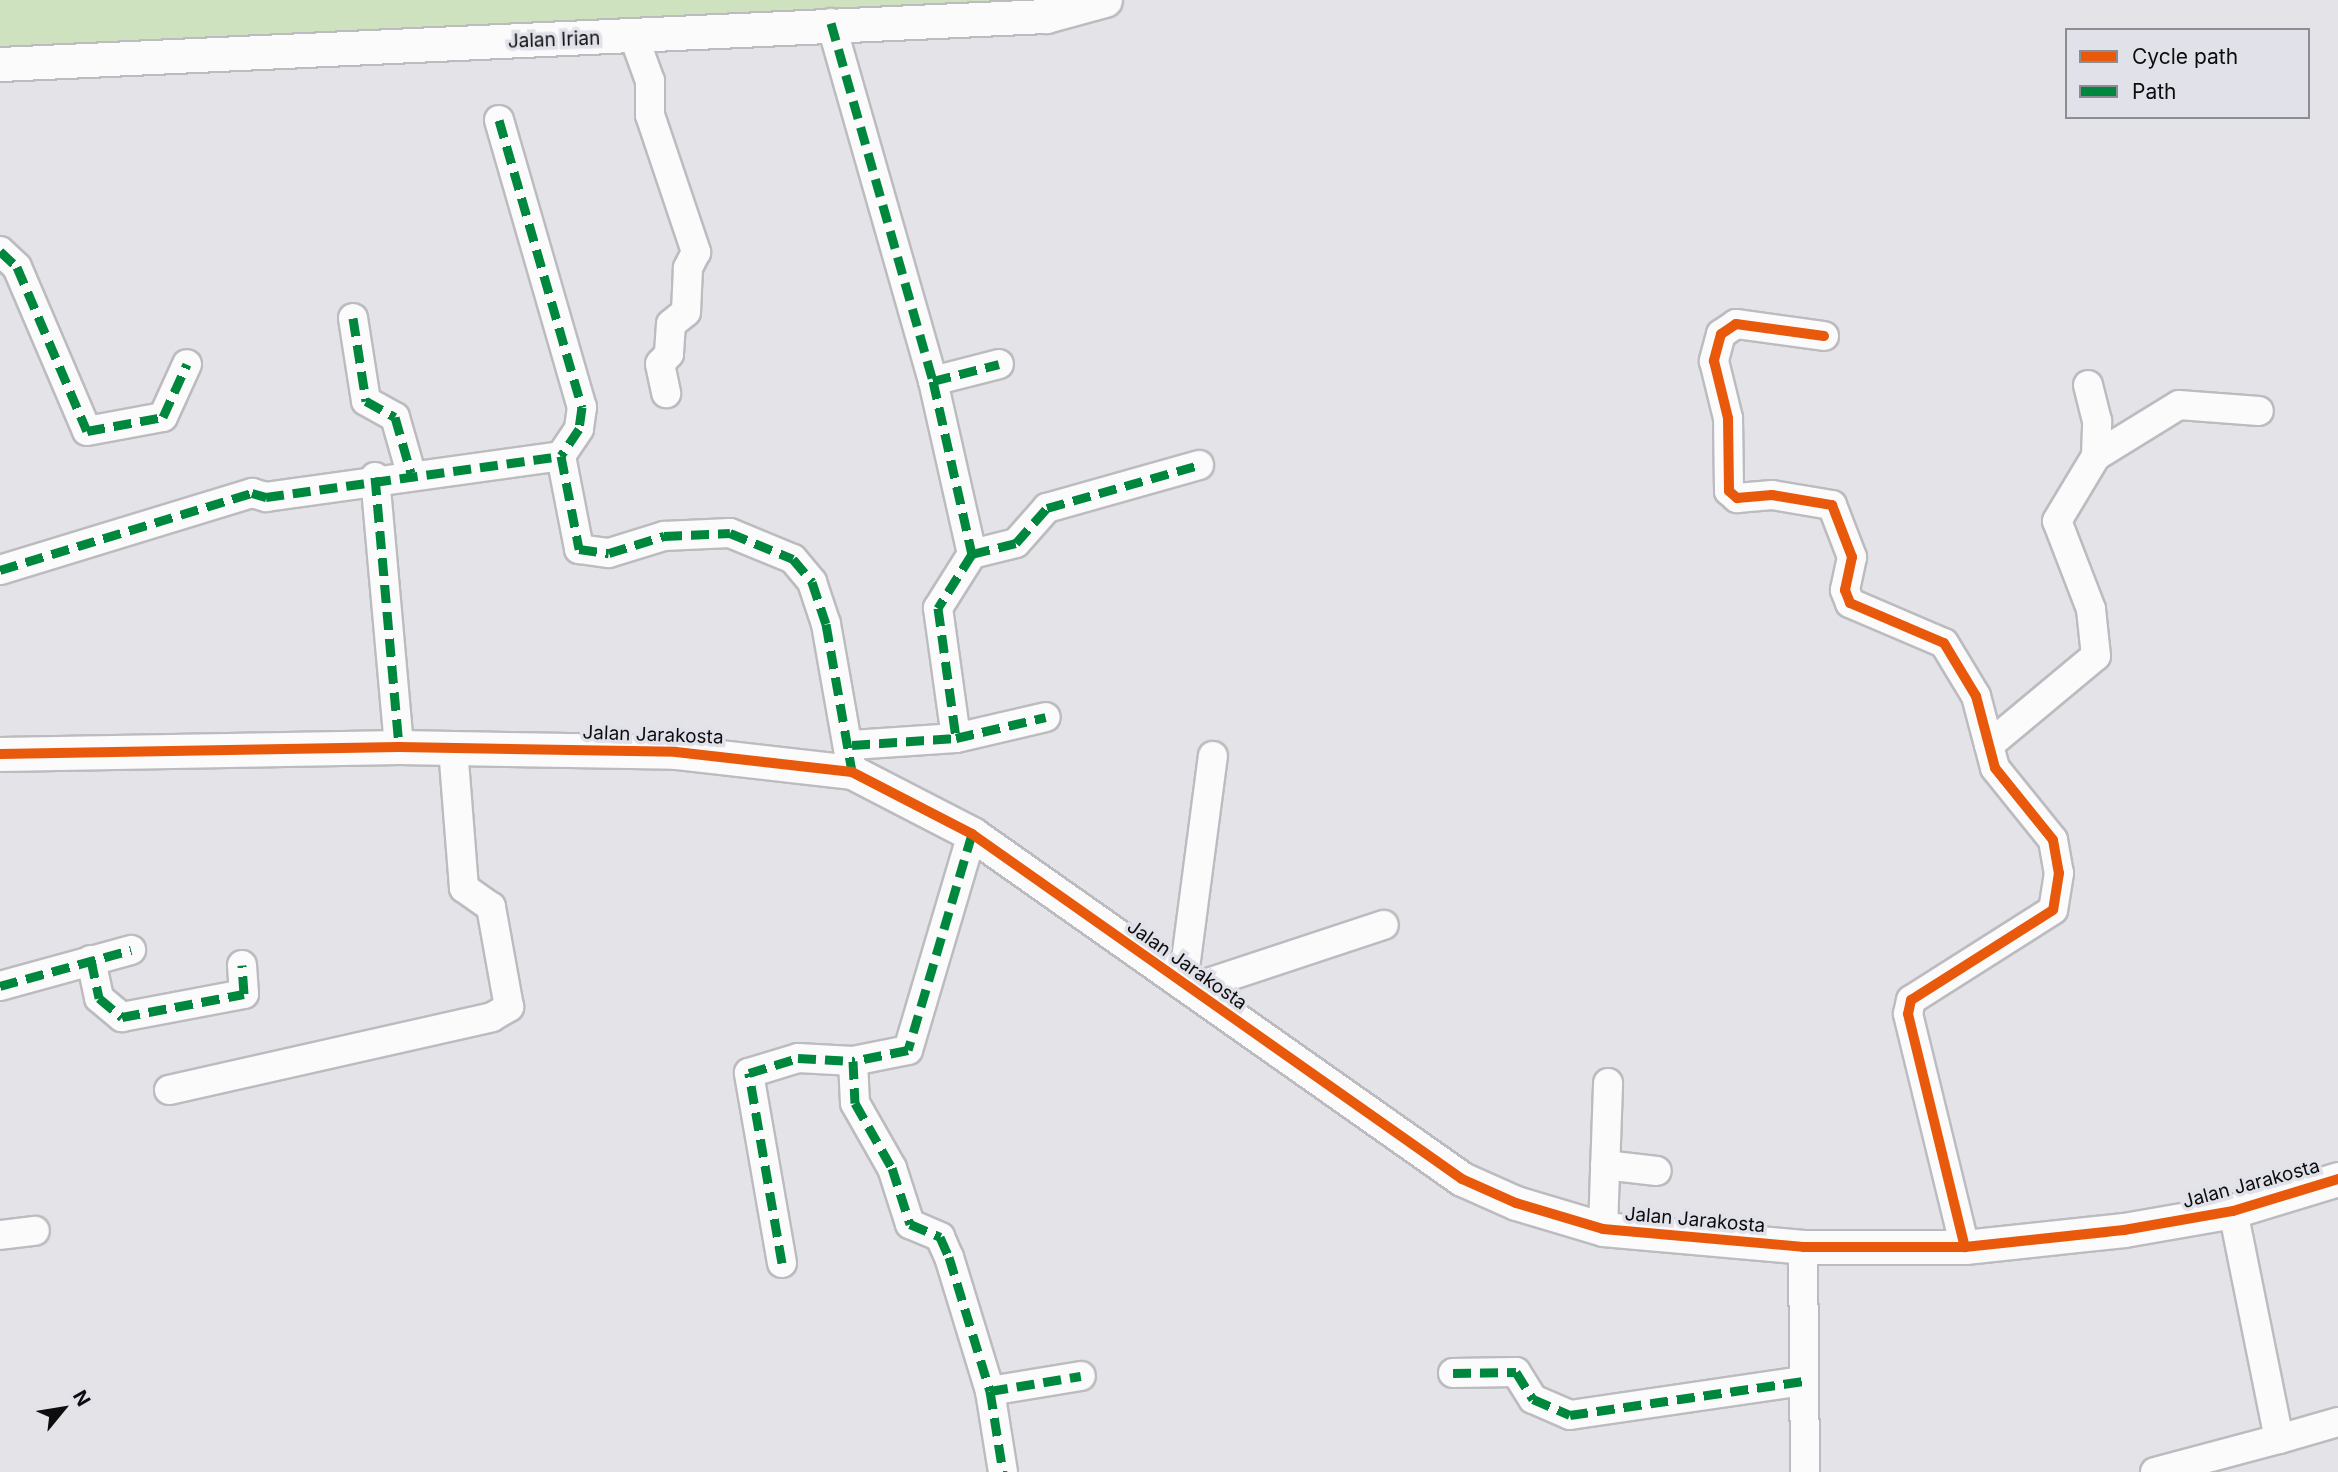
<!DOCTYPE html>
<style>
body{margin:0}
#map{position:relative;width:2338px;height:1472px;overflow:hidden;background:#e3e3e8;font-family:Inter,sans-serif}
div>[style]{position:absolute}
.green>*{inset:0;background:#cfe2c0}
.roads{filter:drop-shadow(2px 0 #bcbcc0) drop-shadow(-2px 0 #bcbcc0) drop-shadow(0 2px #bcbcc0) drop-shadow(0 -2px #bcbcc0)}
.minor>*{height:28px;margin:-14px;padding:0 14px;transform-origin:14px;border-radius:14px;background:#fbfbfc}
.tertiary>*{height:33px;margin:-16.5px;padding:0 16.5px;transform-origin:16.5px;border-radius:16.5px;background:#fbfbfc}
.quiet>*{height:9px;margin-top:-4.5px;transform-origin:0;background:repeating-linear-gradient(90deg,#00873e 0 18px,transparent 0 27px)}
.cycleway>*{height:10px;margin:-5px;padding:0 5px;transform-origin:5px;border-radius:5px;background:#e8590c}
span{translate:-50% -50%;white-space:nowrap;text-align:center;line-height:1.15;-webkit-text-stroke:7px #e1e1ea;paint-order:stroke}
.street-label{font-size:19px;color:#0d0d10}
.legend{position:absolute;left:2065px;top:28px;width:245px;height:91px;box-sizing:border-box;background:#e1e1ea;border:2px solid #8c8c93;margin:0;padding:9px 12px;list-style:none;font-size:21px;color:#0d0d10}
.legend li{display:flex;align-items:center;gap:14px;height:35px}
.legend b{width:35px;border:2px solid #8c8c93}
.north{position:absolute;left:28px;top:1374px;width:70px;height:70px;-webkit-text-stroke:5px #e1e1ea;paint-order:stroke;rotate:60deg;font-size:19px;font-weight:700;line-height:28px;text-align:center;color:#0d0d10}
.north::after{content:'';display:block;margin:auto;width:24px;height:32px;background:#0d0d10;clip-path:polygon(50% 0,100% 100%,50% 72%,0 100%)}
</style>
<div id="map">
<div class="green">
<i style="clip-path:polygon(0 0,1092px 0,0 64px)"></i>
</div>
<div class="roads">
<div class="minor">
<i style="left:831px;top:23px;width:372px;rotate:74.1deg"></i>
<i style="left:933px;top:381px;width:177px;rotate:77.3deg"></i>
<i style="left:972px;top:554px;width:64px;rotate:122.2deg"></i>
<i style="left:938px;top:608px;width:131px;rotate:82.1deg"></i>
<i style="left:634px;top:37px;width:47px;rotate:70deg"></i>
<i style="left:650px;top:81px;width:34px;rotate:90deg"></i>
<i style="left:650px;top:115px;width:145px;rotate:71.4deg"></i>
<i style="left:696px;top:252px;width:18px;rotate:117deg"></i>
<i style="left:688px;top:268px;width:44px;rotate:92.6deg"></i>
<i style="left:686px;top:312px;width:19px;rotate:141deg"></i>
<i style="left:671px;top:324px;width:30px;rotate:94deg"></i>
<i style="left:669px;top:354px;width:13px;rotate:132deg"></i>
<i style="left:660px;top:364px;width:30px;rotate:78deg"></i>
<i style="left:499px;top:120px;width:299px;rotate:73.9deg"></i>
<i style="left:582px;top:407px;width:22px;rotate:98deg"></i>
<i style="left:579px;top:429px;width:32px;rotate:124deg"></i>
<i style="left:0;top:251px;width:23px;rotate:43deg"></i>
<i style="left:17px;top:267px;width:178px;rotate:66.9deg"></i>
<i style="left:87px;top:431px;width:77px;rotate:-10.4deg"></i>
<i style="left:163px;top:417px;width:58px;rotate:-65.6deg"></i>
<i style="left:353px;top:318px;width:84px;rotate:81.1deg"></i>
<i style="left:366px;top:401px;width:33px;rotate:29deg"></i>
<i style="left:395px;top:417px;width:58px;rotate:74.1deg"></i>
<i style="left:1824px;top:336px;width:89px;rotate:-172.2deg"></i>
<i style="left:1736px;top:324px;width:18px;rotate:146deg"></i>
<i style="left:1721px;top:334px;width:28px;rotate:105deg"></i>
<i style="left:1714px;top:361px;width:59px;rotate:76.2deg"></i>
<i style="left:1728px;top:418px;width:73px;rotate:89.2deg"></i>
<i style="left:1729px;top:491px;width:11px;rotate:41deg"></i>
<i style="left:1737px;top:498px;width:35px;rotate:-5deg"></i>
<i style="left:1772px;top:495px;width:61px;rotate:9.5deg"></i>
<i style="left:1832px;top:505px;width:56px;rotate:69deg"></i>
<i style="left:1852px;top:557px;width:34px;rotate:102deg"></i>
<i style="left:1845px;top:590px;width:14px;rotate:69deg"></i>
<i style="left:1850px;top:603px;width:102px;rotate:23.1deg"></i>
<i style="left:1944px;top:643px;width:62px;rotate:58.9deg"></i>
<i style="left:1976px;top:696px;width:74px;rotate:75.2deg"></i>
<i style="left:1995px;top:768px;width:92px;rotate:51.1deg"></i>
<i style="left:2053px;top:840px;width:34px;rotate:80deg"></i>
<i style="left:2059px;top:873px;width:37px;rotate:99deg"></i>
<i style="left:2053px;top:910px;width:168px;rotate:147.6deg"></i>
<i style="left:1911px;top:1000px;width:14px;rotate:102deg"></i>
<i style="left:1908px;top:1014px;width:240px;rotate:76.3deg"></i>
<i style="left:933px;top:381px;width:68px;rotate:-14.4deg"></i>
<i style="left:2096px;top:456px;width:97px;rotate:-31.6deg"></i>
<i style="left:2179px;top:405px;width:80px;rotate:4.3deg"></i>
<i style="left:375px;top:477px;width:271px;rotate:84.9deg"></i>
<i style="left:972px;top:554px;width:45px;rotate:-14deg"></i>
<i style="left:1016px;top:543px;width:47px;rotate:-48.5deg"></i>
<i style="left:1047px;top:508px;width:158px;rotate:-15.8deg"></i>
<i style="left:0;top:570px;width:264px;rotate:-17deg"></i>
<i style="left:252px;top:493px;width:15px;rotate:16deg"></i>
<i style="left:266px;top:497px;width:298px;rotate:-7.9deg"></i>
<i style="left:561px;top:456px;width:95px;rotate:79deg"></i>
<i style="left:579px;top:549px;width:30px;rotate:8deg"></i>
<i style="left:609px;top:553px;width:58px;rotate:-17.2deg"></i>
<i style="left:664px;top:536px;width:66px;rotate:-2.6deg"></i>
<i style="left:730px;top:533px;width:68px;rotate:22.4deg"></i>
<i style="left:793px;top:559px;width:30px;rotate:50deg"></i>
<i style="left:812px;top:582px;width:44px;rotate:71.6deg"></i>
<i style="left:826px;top:624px;width:150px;rotate:80deg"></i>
<i style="left:852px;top:745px;width:104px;rotate:-3.9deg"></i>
<i style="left:956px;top:738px;width:92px;rotate:-13.1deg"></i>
<i style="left:1989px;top:745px;width:139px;rotate:-39.8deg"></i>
<i style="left:2096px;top:656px;width:47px;rotate:-96.1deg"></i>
<i style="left:2091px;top:609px;width:94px;rotate:-111.1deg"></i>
<i style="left:2057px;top:521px;width:76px;rotate:-59deg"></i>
<i style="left:2096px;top:456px;width:35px;rotate:-88deg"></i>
<i style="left:2097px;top:421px;width:37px;rotate:-104deg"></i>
<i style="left:972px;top:834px;width:225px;rotate:106.5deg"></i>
<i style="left:908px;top:1050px;width:56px;rotate:168.7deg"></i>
<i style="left:853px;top:1061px;width:42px;rotate:87.3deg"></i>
<i style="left:855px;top:1103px;width:75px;rotate:60.4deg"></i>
<i style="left:892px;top:1168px;width:59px;rotate:72.2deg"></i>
<i style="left:910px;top:1224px;width:33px;rotate:23deg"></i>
<i style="left:940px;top:1237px;width:22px;rotate:66deg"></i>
<i style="left:949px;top:1257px;width:140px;rotate:73deg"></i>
<i style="left:990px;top:1391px;width:82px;rotate:80.9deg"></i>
<i style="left:91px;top:960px;width:39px;rotate:78deg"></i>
<i style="left:99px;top:998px;width:30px;rotate:40deg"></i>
<i style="left:122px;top:1017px;width:124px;rotate:-10.7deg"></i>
<i style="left:244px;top:994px;width:29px;rotate:-94deg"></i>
<i style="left:1183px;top:983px;width:229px;rotate:-82.5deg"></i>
<i style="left:0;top:986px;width:136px;rotate:-15.4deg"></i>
<i style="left:1190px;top:989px;width:204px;rotate:-18.3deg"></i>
<i style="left:169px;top:1090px;width:331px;rotate:-12.7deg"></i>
<i style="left:492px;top:1017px;width:20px;rotate:-30deg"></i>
<i style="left:509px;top:1007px;width:102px;rotate:-100.2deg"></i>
<i style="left:491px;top:907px;width:33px;rotate:-145deg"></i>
<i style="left:464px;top:888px;width:140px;rotate:-94.5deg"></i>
<i style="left:1605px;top:1165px;width:52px;rotate:6.6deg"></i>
<i style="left:1603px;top:1229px;width:146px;rotate:-88deg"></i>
<i style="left:0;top:1235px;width:35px;rotate:-7deg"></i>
<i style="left:1803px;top:1247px;width:225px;rotate:89.5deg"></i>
<i style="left:782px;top:1263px;width:193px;rotate:-99.9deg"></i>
<i style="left:749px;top:1073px;width:51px;rotate:-17deg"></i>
<i style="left:798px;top:1058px;width:55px;rotate:3.1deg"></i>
<i style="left:1453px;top:1373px;width:63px;rotate:-0.9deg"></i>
<i style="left:1516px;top:1372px;width:32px;rotate:58deg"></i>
<i style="left:1533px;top:1399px;width:40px;rotate:23.4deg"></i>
<i style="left:1570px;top:1415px;width:236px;rotate:-8.3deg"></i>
<i style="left:990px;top:1391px;width:92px;rotate:-9.4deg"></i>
<i style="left:2279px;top:1439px;width:61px;rotate:-16.1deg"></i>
<i style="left:2155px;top:1472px;width:128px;rotate:-14.9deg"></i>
<i style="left:2279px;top:1439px;width:233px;rotate:-101.4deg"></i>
</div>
<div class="tertiary">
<i style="left:0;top:64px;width:1047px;rotate:-2.63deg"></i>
<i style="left:1046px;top:16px;width:61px;rotate:-15.2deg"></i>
<i style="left:0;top:754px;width:399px;rotate:-1deg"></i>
<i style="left:399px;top:747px;width:277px;rotate:1deg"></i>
<i style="left:676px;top:752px;width:177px;rotate:6.5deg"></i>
<i style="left:852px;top:772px;width:135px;rotate:27.3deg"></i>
<i style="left:972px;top:834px;width:599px;rotate:35.15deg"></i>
<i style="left:1462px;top:1179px;width:59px;rotate:24deg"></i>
<i style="left:1516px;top:1203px;width:91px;rotate:16.6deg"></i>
<i style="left:1603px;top:1229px;width:201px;rotate:5.1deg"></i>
<i style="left:1803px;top:1247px;width:162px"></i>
<i style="left:1965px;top:1247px;width:160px;rotate:-6.1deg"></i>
<i style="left:2124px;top:1230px;width:111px;rotate:-9.9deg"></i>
<i style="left:2233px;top:1211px;width:110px;rotate:-16.9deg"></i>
</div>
</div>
<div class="quiet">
<i style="left:831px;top:23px;width:372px;rotate:74.1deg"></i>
<i style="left:933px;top:381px;width:177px;rotate:77.3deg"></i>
<i style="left:972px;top:554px;width:64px;rotate:122.2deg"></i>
<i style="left:938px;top:608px;width:131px;rotate:82.1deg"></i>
<i style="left:499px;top:120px;width:299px;rotate:73.9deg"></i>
<i style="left:582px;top:407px;width:22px;rotate:98deg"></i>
<i style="left:579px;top:429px;width:32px;rotate:124deg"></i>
<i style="left:0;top:251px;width:23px;rotate:43deg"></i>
<i style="left:17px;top:267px;width:178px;rotate:66.9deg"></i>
<i style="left:87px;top:431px;width:77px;rotate:-10.4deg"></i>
<i style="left:163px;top:417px;width:58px;rotate:-65.6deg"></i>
<i style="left:353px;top:318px;width:84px;rotate:81.1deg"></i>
<i style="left:366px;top:401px;width:33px;rotate:29deg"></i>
<i style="left:395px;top:417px;width:58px;rotate:74.1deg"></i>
<i style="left:933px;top:381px;width:68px;rotate:-14.4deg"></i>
<i style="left:375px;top:477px;width:271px;rotate:84.9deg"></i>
<i style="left:972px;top:554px;width:45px;rotate:-14deg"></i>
<i style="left:1016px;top:543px;width:47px;rotate:-48.5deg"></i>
<i style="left:1047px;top:508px;width:158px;rotate:-15.8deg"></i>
<i style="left:0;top:570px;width:264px;rotate:-17deg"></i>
<i style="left:252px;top:493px;width:15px;rotate:16deg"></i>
<i style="left:266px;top:497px;width:298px;rotate:-7.9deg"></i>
<i style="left:561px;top:456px;width:95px;rotate:79deg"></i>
<i style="left:579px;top:549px;width:30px;rotate:8deg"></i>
<i style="left:609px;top:553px;width:58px;rotate:-17.2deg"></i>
<i style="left:664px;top:536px;width:66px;rotate:-2.6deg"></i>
<i style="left:730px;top:533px;width:68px;rotate:22.4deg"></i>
<i style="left:793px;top:559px;width:30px;rotate:50deg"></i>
<i style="left:812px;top:582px;width:44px;rotate:71.6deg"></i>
<i style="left:826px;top:624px;width:150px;rotate:80deg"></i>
<i style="left:852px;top:745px;width:104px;rotate:-3.9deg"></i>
<i style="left:956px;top:738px;width:92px;rotate:-13.1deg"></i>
<i style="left:972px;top:834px;width:225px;rotate:106.5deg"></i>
<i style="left:908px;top:1050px;width:56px;rotate:168.7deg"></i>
<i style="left:853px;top:1061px;width:42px;rotate:87.3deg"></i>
<i style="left:855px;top:1103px;width:75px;rotate:60.4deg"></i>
<i style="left:892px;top:1168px;width:59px;rotate:72.2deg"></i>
<i style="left:910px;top:1224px;width:33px;rotate:23deg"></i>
<i style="left:940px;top:1237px;width:22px;rotate:66deg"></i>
<i style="left:949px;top:1257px;width:140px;rotate:73deg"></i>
<i style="left:990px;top:1391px;width:82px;rotate:80.9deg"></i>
<i style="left:91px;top:960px;width:39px;rotate:78deg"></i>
<i style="left:99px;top:998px;width:30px;rotate:40deg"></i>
<i style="left:122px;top:1017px;width:124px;rotate:-10.7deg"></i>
<i style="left:244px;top:994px;width:29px;rotate:-94deg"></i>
<i style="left:0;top:986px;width:136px;rotate:-15.4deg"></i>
<i style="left:782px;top:1263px;width:193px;rotate:-99.9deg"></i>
<i style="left:749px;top:1073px;width:51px;rotate:-17deg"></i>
<i style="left:798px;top:1058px;width:55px;rotate:3.1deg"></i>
<i style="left:1453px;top:1373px;width:63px;rotate:-0.9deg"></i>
<i style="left:1516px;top:1372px;width:32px;rotate:58deg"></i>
<i style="left:1533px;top:1399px;width:40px;rotate:23.4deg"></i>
<i style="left:1570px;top:1415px;width:236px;rotate:-8.3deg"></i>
<i style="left:990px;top:1391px;width:92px;rotate:-9.4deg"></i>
</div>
<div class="cycleway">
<i style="left:1824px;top:336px;width:89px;rotate:-172.2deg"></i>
<i style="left:1736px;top:324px;width:18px;rotate:146deg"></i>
<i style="left:1721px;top:334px;width:28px;rotate:105deg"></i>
<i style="left:1714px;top:361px;width:59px;rotate:76.2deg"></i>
<i style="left:1728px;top:418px;width:73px;rotate:89.2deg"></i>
<i style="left:1729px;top:491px;width:11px;rotate:41deg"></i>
<i style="left:1737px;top:498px;width:35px;rotate:-5deg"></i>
<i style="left:1772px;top:495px;width:61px;rotate:9.5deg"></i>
<i style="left:1832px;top:505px;width:56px;rotate:69deg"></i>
<i style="left:1852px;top:557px;width:34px;rotate:102deg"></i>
<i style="left:1845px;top:590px;width:14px;rotate:69deg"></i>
<i style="left:1850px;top:603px;width:102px;rotate:23.1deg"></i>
<i style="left:1944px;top:643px;width:62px;rotate:58.9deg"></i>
<i style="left:1976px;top:696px;width:74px;rotate:75.2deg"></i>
<i style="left:1995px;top:768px;width:92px;rotate:51.1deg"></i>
<i style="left:2053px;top:840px;width:34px;rotate:80deg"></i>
<i style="left:2059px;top:873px;width:37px;rotate:99deg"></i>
<i style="left:2053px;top:910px;width:168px;rotate:147.6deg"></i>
<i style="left:1911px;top:1000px;width:14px;rotate:102deg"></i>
<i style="left:1908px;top:1014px;width:240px;rotate:76.3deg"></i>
<i style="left:0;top:754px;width:399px;rotate:-1deg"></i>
<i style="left:399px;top:747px;width:277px;rotate:1deg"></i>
<i style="left:676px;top:752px;width:177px;rotate:6.5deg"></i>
<i style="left:852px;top:772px;width:135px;rotate:27.3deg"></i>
<i style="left:972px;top:834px;width:599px;rotate:35.15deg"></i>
<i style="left:1462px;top:1179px;width:59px;rotate:24deg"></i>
<i style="left:1516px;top:1203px;width:91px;rotate:16.6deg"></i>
<i style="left:1603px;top:1229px;width:201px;rotate:5.1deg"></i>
<i style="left:1803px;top:1247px;width:162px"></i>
<i style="left:1965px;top:1247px;width:160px;rotate:-6.1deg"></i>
<i style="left:2124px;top:1230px;width:111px;rotate:-9.9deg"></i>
<i style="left:2233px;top:1211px;width:110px;rotate:-16.9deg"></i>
</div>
<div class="street-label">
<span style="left:554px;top:40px;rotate:-2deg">Jalan Irian</span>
<span style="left:653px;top:735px;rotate:2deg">Jalan Jarakosta</span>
<span style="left:1187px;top:965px;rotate:35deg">Jalan Jarakosta</span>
<span style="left:2251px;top:1184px;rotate:-15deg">Jalan Jarakosta</span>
<span style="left:1695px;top:1220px;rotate:5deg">Jalan Jarakosta</span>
</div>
<ul class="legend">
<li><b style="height:9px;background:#e8590c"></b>Cycle path</li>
<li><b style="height:9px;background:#00873e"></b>Path</li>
</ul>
<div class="north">N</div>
</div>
